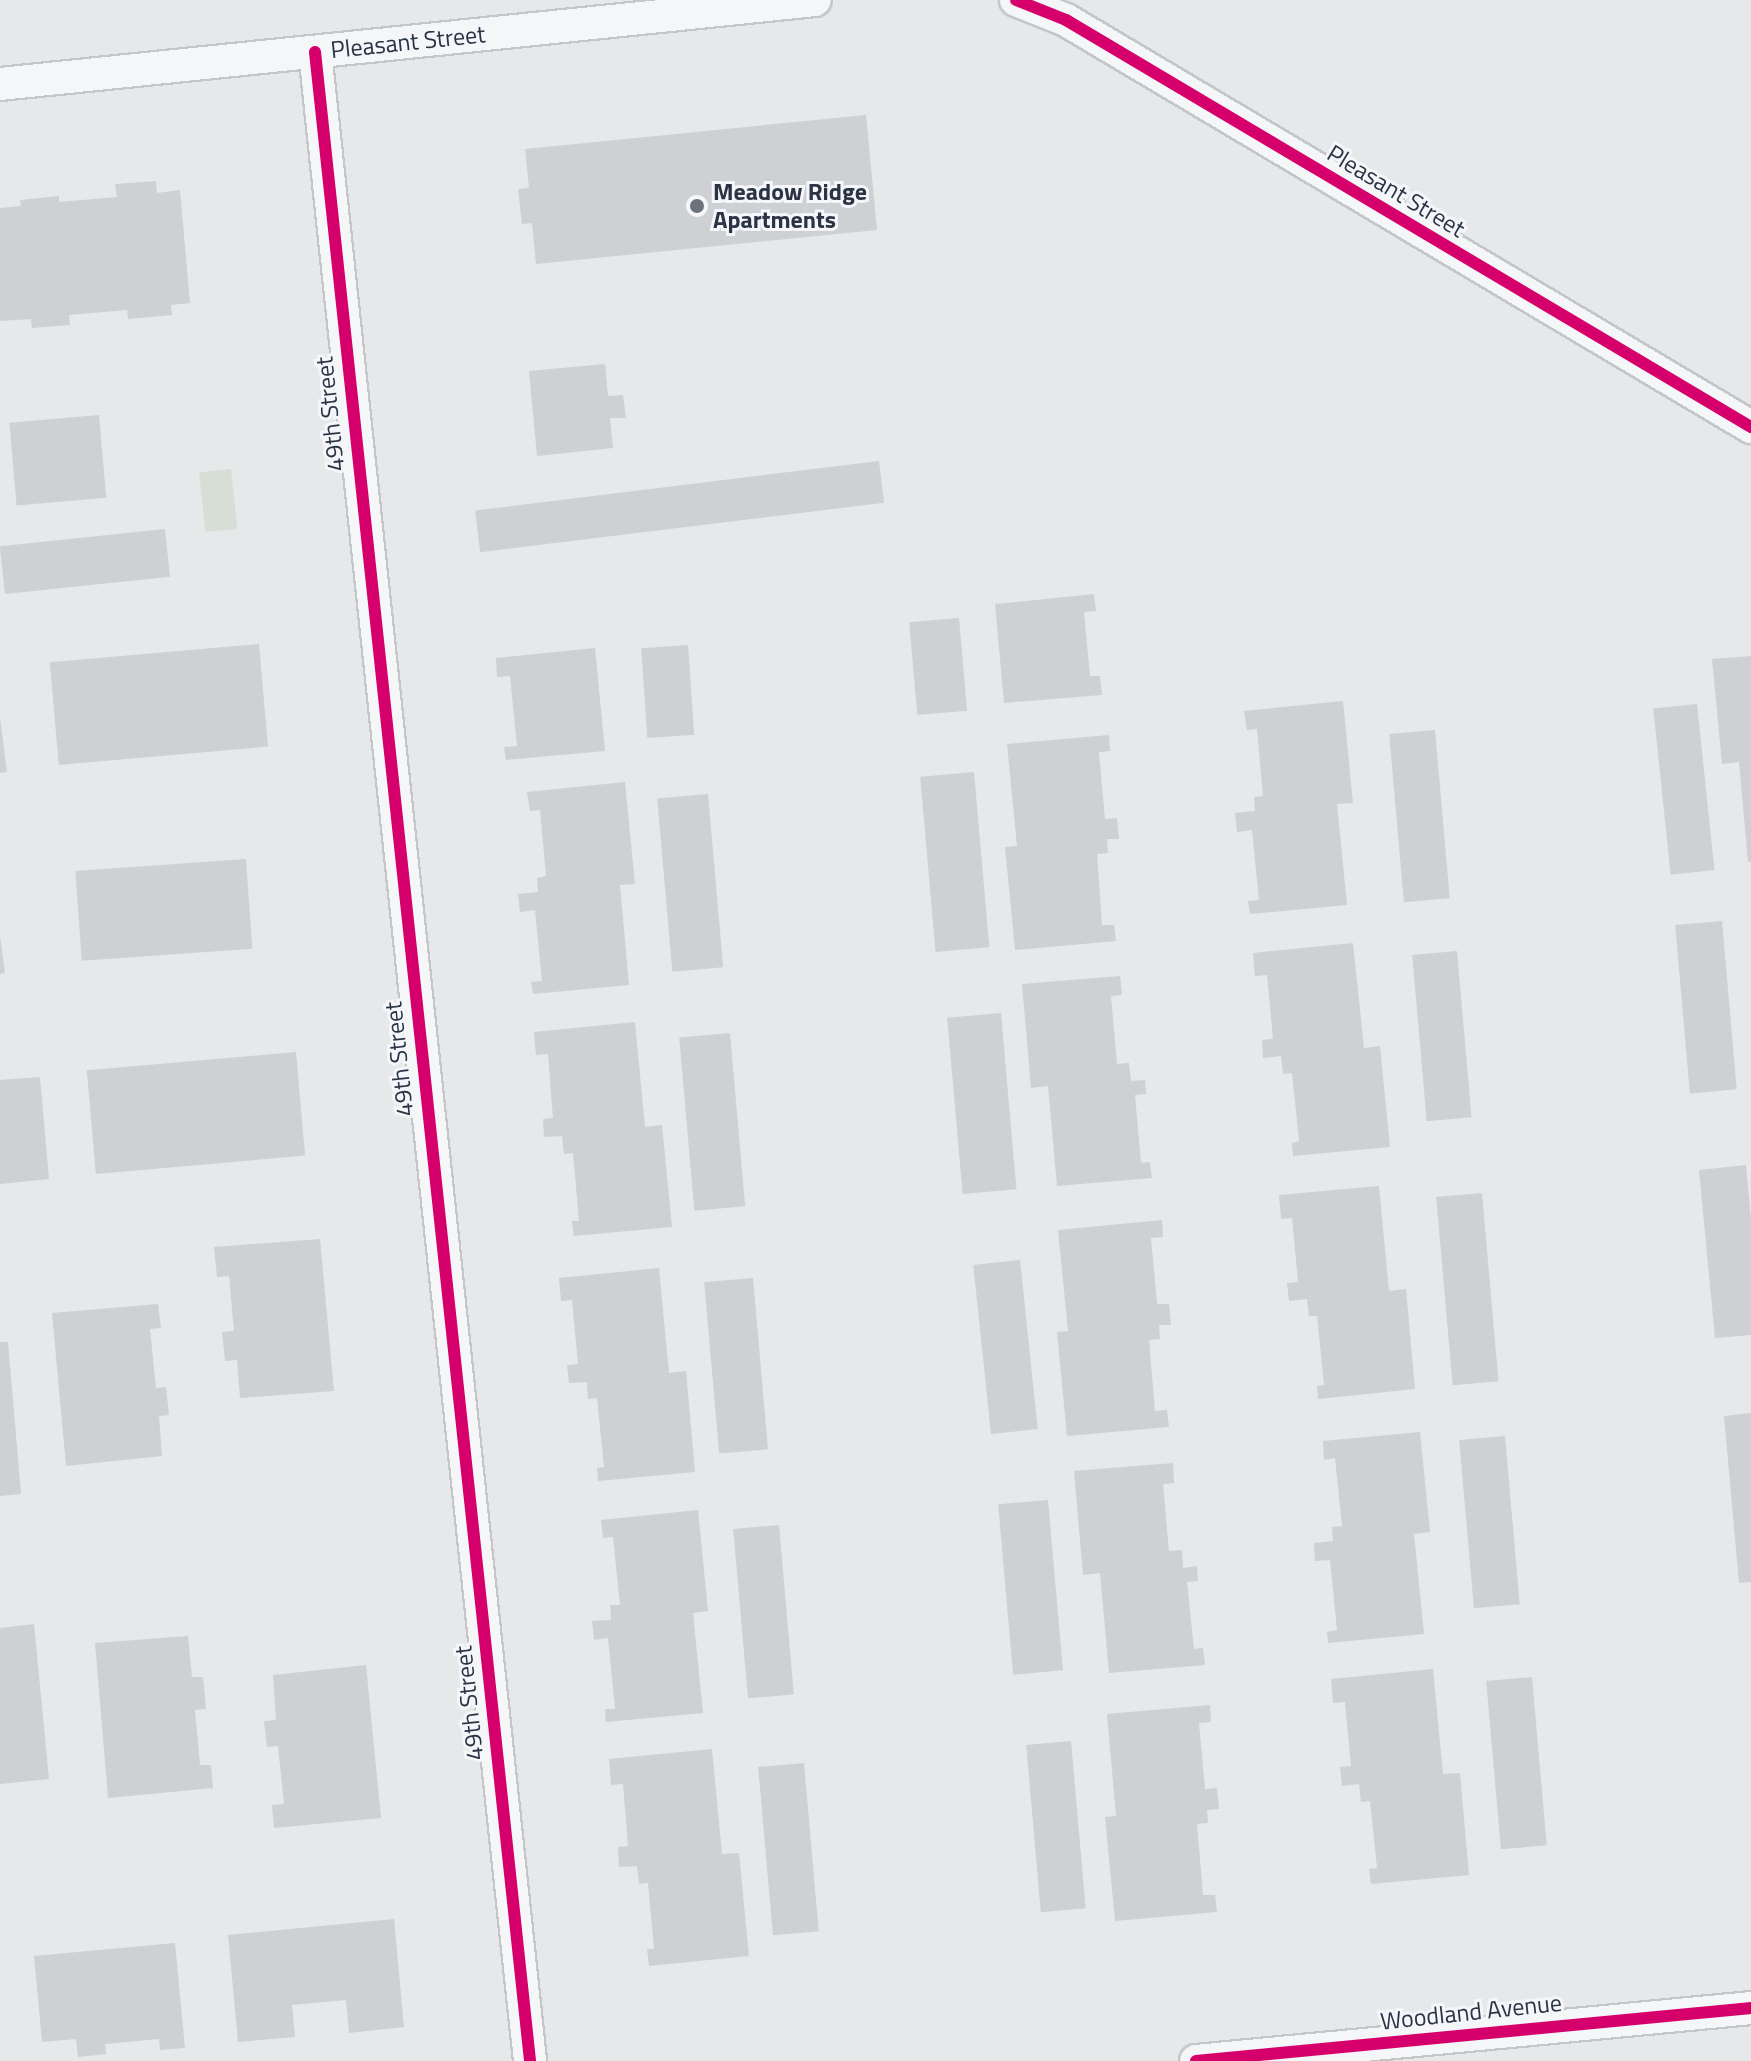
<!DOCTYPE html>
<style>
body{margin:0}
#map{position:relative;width:1751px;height:2061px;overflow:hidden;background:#e6e8ea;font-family:"Titillium Web",sans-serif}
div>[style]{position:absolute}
.green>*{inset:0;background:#d6ded6;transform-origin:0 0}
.building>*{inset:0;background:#ced0d3;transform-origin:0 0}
.roads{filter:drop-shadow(2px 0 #c4c6c8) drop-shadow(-2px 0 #c4c6c8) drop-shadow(0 2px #c4c6c8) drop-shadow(0 -2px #c4c6c8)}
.street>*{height:32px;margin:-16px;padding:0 16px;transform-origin:16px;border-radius:16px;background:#f5f6f7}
.cycleway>*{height:12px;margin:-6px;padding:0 6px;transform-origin:6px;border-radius:6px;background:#d6006c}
.dots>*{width:22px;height:22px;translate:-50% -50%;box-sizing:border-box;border:4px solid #f4f6f9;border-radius:50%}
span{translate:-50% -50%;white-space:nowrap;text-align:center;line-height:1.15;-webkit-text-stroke:6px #f4f6f9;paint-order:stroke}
.street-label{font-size:24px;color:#2b3445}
.poi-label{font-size:24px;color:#2b3445;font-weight:700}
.left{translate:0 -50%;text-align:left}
</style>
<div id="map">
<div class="green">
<i style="left:231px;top:469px;width:60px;height:32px;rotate:84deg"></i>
</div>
<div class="building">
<i style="clip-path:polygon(866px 115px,877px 230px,536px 264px,532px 223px,522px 224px,518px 189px,529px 188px,525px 149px)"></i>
<i style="clip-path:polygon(156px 181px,157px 193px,180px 190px,190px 303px,171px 305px,172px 315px,128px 319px,127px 310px,69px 315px,70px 325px,32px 328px,31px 319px,0 321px,0 208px,21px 206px,20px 200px,59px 196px,59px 202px,117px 197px,115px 184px)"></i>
<i style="clip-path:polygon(605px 364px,608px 396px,623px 395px,626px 418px,610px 418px,613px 448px,537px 456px,529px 371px)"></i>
<i style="left:99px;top:415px;width:83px;height:90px;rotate:85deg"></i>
<i style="left:879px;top:461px;width:42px;height:407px;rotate:83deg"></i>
<i style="left:165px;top:529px;width:48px;height:166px;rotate:84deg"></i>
<i style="clip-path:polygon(1094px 594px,1096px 611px,1084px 612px,1090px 676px,1100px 676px,1102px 695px,1004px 703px,995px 604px)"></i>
<i style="left:959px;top:618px;width:93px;height:50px;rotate:85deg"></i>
<i style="left:259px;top:644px;width:103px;height:210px;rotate:85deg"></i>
<i style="left:688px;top:645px;width:90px;height:47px;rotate:86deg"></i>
<i style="clip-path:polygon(595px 648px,605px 751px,506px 760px,504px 747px,517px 746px,510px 676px,497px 677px,496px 658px)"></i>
<i style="clip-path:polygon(1751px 656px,1751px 862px,1748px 862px,1739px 762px,1722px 764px,1712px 659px)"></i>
<i style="clip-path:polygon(1343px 701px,1353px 803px,1337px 804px,1347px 905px,1250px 914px,1248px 901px,1259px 900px,1252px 830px,1237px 832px,1235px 813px,1255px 811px,1254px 797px,1263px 796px,1257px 729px,1247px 730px,1244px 711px)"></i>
<i style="left:1697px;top:704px;width:167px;height:44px;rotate:84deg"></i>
<i style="clip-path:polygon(0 717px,7px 772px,0 773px)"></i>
<i style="left:1435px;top:730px;width:169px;height:46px;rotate:85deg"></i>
<i style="clip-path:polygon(1109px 735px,1110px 751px,1099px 752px,1105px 819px,1117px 818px,1119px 839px,1107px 839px,1108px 853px,1097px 854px,1102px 925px,1114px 925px,1116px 941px,1015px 950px,1005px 847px,1017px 846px,1007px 744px)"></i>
<i style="left:974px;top:772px;width:176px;height:54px;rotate:85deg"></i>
<i style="clip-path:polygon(625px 782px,635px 884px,620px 885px,629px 985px,533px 994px,531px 982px,542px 981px,535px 910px,520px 912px,518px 894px,538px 892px,537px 878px,546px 876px,540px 810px,530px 811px,527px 792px)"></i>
<i style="left:708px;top:794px;width:174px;height:51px;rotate:85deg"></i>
<i style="left:246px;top:859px;width:90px;height:171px;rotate:86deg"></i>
<i style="left:1722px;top:921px;width:169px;height:47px;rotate:85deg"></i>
<i style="clip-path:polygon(0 936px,5px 973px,0 974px)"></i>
<i style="clip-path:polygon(1353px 943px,1364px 1048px,1380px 1046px,1390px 1147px,1293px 1156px,1292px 1143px,1299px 1141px,1292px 1073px,1283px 1074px,1281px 1056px,1263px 1058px,1262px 1040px,1273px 1039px,1267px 975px,1255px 976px,1253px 953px)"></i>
<i style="left:1457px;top:951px;width:167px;height:45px;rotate:85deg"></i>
<i style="clip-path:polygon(1120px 976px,1122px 995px,1111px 996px,1117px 1064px,1129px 1063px,1131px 1081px,1145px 1080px,1146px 1094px,1135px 1095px,1141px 1163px,1150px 1162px,1152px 1178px,1057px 1186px,1048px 1086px,1031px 1088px,1022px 984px)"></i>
<i style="left:1001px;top:1013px;width:177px;height:54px;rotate:85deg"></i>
<i style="clip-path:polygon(635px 1022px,645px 1127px,662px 1125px,672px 1227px,574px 1236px,572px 1221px,579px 1221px,573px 1153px,564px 1154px,562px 1136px,544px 1137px,543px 1119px,553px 1118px,548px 1054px,536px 1055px,534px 1032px)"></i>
<i style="left:730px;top:1033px;width:174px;height:51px;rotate:85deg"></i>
<i style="left:296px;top:1052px;width:104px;height:210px;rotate:85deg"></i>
<i style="clip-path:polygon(40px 1077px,49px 1179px,0 1184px,0 1080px)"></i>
<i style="clip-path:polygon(1746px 1165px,1751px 1219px,1751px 1335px,1715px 1338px,1699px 1170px)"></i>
<i style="clip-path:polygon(1379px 1186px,1389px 1291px,1406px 1289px,1415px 1389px,1318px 1399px,1317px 1386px,1324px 1385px,1317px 1316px,1309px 1316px,1307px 1299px,1289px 1301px,1287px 1283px,1298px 1282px,1292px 1218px,1281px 1219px,1279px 1195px)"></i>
<i style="left:1482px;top:1193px;width:189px;height:46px;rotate:85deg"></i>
<i style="clip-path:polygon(1162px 1220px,1163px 1237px,1151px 1238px,1157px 1304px,1169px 1304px,1171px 1325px,1159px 1325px,1160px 1339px,1149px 1340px,1155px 1411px,1167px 1410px,1169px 1427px,1067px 1436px,1057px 1332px,1068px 1331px,1058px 1230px)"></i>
<i style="clip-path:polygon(320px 1239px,334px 1391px,240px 1398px,237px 1360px,225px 1361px,222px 1332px,234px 1331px,229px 1276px,217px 1277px,214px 1247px)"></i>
<i style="left:1020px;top:1260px;width:170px;height:47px;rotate:84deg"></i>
<i style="clip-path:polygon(659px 1268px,669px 1373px,686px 1371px,695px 1472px,598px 1481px,597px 1468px,604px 1467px,597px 1398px,588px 1399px,587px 1382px,569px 1383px,567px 1365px,578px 1364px,572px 1300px,561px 1301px,559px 1278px)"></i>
<i style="left:753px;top:1278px;width:172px;height:49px;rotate:85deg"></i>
<i style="clip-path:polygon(158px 1304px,161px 1328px,150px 1329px,156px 1388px,166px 1387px,169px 1415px,159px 1416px,162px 1456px,66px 1466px,52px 1313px)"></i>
<i style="clip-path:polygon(0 1342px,8px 1342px,21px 1494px,0 1496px)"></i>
<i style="clip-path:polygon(1751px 1413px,1751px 1582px,1739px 1583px,1724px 1416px)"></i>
<i style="clip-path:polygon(1420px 1432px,1430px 1532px,1414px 1534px,1424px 1634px,1328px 1643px,1327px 1632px,1337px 1630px,1330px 1560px,1315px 1561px,1314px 1543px,1333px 1541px,1332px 1527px,1342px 1526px,1335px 1458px,1324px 1460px,1323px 1441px)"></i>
<i style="left:1505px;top:1436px;width:169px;height:46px;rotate:85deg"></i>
<i style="clip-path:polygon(1173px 1463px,1174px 1483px,1163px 1484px,1169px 1551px,1182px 1550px,1183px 1568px,1197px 1566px,1198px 1581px,1187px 1582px,1194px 1649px,1203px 1648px,1205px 1665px,1109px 1673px,1100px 1573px,1083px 1575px,1074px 1471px)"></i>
<i style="left:1048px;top:1500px;width:171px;height:50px;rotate:85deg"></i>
<i style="clip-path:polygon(698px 1510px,708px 1611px,693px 1613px,703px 1713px,606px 1722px,605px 1709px,615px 1709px,608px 1638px,594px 1640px,592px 1621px,611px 1620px,610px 1605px,620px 1605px,613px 1537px,603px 1538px,601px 1520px)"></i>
<i style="left:779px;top:1525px;width:170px;height:46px;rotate:85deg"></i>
<i style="clip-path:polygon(34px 1624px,49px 1779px,0 1784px,0 1628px)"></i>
<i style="clip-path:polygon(188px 1636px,192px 1677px,203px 1677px,206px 1709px,195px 1710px,200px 1765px,211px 1765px,213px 1788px,108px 1798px,95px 1643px)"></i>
<i style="clip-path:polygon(366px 1665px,381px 1818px,274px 1828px,272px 1805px,284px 1804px,278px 1746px,267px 1747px,264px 1721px,276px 1720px,273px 1675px)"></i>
<i style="clip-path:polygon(1433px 1669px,1443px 1774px,1460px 1773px,1469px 1875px,1371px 1884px,1369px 1869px,1377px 1868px,1370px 1801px,1361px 1802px,1359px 1784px,1342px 1786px,1340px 1767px,1351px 1766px,1345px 1702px,1333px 1703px,1331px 1679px)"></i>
<i style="left:1532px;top:1677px;width:169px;height:46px;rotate:85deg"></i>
<i style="clip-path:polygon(1210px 1705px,1211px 1722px,1199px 1723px,1205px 1789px,1217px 1788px,1219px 1809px,1207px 1810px,1208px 1823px,1197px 1824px,1203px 1895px,1215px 1895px,1217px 1912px,1115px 1921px,1105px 1817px,1116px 1816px,1107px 1714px)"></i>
<i style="left:1071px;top:1741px;width:168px;height:45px;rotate:85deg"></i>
<i style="clip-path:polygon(712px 1749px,722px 1854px,739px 1853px,749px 1956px,649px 1966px,647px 1949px,654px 1949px,648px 1883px,639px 1884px,637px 1866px,619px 1867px,618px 1847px,628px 1846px,623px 1784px,611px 1785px,609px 1759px)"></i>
<i style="left:804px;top:1763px;width:169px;height:46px;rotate:85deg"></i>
<i style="clip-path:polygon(394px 1919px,404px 2027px,349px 2033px,346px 2000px,292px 2005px,295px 2037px,238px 2042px,228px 1935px)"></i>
<i style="clip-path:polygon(175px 1943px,185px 2048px,160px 2050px,159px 2039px,105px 2044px,106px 2054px,78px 2057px,76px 2039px,42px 2042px,34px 1956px)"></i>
</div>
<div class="roads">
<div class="street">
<i style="left:1016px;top:0;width:54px;rotate:21.8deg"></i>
<i style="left:1066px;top:20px;width:797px;rotate:30.72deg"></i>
<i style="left:315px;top:52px;width:2020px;rotate:83.89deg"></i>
<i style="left:0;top:84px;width:819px;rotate:-5.88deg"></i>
<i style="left:1196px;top:2061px;width:558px;rotate:-5.45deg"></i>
</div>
</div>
<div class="cycleway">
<i style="left:1016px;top:0;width:54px;rotate:21.8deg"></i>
<i style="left:1066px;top:20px;width:797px;rotate:30.72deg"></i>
<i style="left:315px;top:52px;width:2020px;rotate:83.89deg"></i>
<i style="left:1196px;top:2061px;width:558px;rotate:-5.45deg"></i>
</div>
<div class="dots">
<i style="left:697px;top:206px;background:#6c737f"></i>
</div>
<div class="street-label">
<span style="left:408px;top:42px;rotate:-6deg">Pleasant Street</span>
<span style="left:1396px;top:191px;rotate:31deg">Pleasant Street</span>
<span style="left:330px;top:414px;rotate:-96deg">49th Street</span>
<span style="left:399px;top:1059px;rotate:-96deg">49th Street</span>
<span style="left:469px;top:1703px;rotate:-96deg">49th Street</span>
<span style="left:1471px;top:2012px;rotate:-6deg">Woodland Avenue</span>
</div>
<div class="poi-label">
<span class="left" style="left:713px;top:206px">Meadow Ridge<br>Apartments</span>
</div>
</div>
